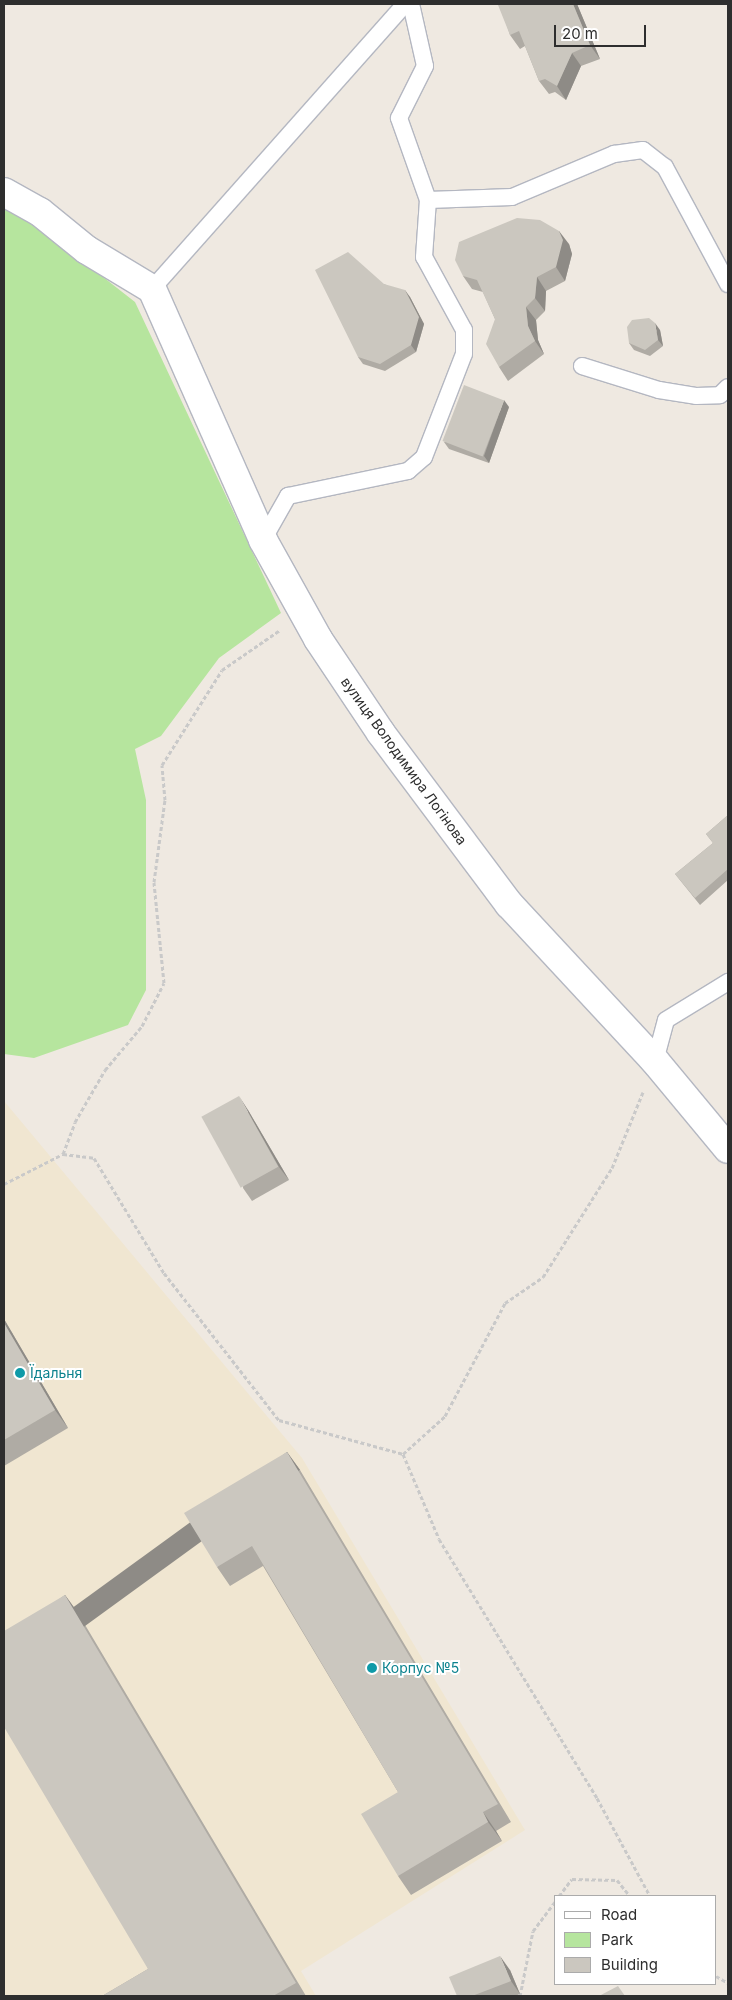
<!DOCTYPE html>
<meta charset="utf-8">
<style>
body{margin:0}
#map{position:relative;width:732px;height:2000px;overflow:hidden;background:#efe9e1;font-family:Inter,sans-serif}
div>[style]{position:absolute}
.education>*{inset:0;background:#f0e6d1}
.green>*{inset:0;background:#b6e59e}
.path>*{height:3px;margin-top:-1.5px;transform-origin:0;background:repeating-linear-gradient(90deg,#c9c9c9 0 4px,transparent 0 6.5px)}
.roads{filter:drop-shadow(1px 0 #b4b7c1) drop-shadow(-1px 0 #b4b7c1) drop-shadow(0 1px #b4b7c1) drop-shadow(0 -1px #b4b7c1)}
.service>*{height:16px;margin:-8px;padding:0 8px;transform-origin:8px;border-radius:8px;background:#fff}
.minor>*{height:28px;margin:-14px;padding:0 14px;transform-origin:14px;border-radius:14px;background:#fff}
.wall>*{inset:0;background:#afaba4}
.shaded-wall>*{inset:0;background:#8e8b86;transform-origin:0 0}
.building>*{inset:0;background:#cbc7bf;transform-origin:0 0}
.dots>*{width:14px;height:14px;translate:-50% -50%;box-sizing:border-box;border:2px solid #fff;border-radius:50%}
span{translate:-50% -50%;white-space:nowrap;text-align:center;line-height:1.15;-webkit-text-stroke:4px #fff;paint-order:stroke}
.street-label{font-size:14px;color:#2e2e2e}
.culture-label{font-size:14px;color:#0d838f}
.left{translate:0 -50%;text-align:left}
.frame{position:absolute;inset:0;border:5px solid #2e2e2e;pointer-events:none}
.legend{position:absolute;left:554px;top:1895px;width:162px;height:90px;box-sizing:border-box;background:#fff;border:1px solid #ababab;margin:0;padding:6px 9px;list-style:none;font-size:15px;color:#2e2e2e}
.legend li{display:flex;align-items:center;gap:10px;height:25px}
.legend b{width:25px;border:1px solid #ababab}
.scale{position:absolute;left:554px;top:25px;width:92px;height:22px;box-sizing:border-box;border:2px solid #2e2e2e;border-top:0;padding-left:6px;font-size:15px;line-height:18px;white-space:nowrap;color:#2e2e2e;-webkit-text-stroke:4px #fff;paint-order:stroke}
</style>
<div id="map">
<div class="education">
<i style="clip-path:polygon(4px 1101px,302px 1458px,525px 1830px,301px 1971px,316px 1996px,4px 1996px)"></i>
</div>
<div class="green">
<i style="clip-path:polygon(4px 207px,30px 220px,135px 302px,281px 613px,219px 658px,161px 736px,135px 749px,146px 800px,146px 990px,128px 1025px,34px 1058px,4px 1054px)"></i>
</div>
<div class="path">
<i style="left:63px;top:1154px;width:34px;rotate:-69deg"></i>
<i style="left:75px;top:1122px;width:60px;rotate:-60deg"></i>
<i style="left:105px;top:1070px;width:57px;rotate:-49.9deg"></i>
<i style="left:142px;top:1026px;width:48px;rotate:-62.9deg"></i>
<i style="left:164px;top:983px;width:101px;rotate:-95.7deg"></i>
<i style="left:154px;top:882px;width:83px;rotate:-82.4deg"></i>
<i style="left:165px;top:800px;width:35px;rotate:-95deg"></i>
<i style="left:162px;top:765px;width:112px;rotate:-57.7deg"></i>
<i style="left:222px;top:670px;width:70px;rotate:-34.6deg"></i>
<i style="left:4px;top:1184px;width:66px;rotate:-27deg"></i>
<i style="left:63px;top:1154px;width:31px;rotate:7deg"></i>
<i style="left:94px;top:1158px;width:135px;rotate:58.7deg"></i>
<i style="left:164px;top:1273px;width:187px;rotate:52deg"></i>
<i style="left:279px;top:1420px;width:129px;rotate:15.3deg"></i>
<i style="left:403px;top:1454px;width:92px;rotate:67deg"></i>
<i style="left:439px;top:1539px;width:303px;rotate:58.6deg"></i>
<i style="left:597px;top:1798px;width:111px;rotate:61.6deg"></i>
<i style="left:403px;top:1454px;width:57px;rotate:-42.1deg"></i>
<i style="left:445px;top:1416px;width:128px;rotate:-62deg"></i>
<i style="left:505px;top:1303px;width:46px;rotate:-34.4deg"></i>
<i style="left:543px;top:1277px;width:129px;rotate:-57.7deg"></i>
<i style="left:612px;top:1168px;width:82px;rotate:-67.8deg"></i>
<i style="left:559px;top:1896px;width:21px;rotate:-53deg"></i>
<i style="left:572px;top:1879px;width:45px;rotate:1.3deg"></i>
<i style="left:617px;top:1880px;width:21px;rotate:51deg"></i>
<i style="left:716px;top:1976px;width:14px;rotate:30deg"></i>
<i style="left:520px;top:1996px;width:66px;rotate:-78.7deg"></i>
<i style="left:533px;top:1931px;width:38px;rotate:-53deg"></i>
</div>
<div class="roads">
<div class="service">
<i style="left:428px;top:200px;width:84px;rotate:-2deg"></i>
<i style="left:512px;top:197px;width:111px;rotate:-22.9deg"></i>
<i style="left:614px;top:154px;width:29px;rotate:-8deg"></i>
<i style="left:643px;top:150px;width:28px;rotate:38deg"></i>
<i style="left:665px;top:167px;width:133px;rotate:61.7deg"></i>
<i style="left:152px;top:289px;width:381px;rotate:-48.4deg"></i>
<i style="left:582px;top:366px;width:81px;rotate:17.3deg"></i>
<i style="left:659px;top:390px;width:37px;rotate:9deg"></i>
<i style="left:696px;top:396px;width:24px;rotate:-2deg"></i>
<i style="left:720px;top:395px;width:11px;rotate:-45deg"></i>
<i style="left:263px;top:540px;width:51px;rotate:-60.4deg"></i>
<i style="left:288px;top:496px;width:123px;rotate:-11.8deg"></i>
<i style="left:408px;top:471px;width:21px;rotate:-41deg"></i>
<i style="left:424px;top:457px;width:110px;rotate:-68.8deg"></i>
<i style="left:464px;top:354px;width:24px;rotate:-90deg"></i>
<i style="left:464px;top:330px;width:83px;rotate:-118.7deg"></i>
<i style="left:424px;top:257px;width:57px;rotate:-86deg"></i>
<i style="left:428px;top:200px;width:87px;rotate:-109.5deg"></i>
<i style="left:399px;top:118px;width:58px;rotate:-63.4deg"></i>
<i style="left:425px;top:66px;width:64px;rotate:-102.7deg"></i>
<i style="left:655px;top:1061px;width:42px;rotate:-75deg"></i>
<i style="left:666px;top:1020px;width:73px;rotate:-31.5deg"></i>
</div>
<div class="minor">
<i style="left:4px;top:192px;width:41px;rotate:29.1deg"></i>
<i style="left:40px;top:212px;width:60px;rotate:39deg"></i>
<i style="left:87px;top:250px;width:76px;rotate:31deg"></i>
<i style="left:152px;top:289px;width:274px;rotate:66.1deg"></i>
<i style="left:263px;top:540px;width:113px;rotate:60.9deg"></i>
<i style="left:318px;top:639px;width:113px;rotate:56.2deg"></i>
<i style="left:381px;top:733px;width:214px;rotate:53.2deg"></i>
<i style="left:509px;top:904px;width:214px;rotate:47.1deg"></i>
<i style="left:655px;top:1061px;width:114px;rotate:50.3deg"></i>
</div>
</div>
<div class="wall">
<i style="clip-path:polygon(500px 4px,577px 4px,600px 59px,581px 66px,566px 100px,555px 92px,549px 94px,539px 81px,525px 46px,520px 49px,510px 35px)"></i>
<i style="clip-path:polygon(569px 244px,572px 254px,565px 281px,546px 291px,545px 311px,536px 320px,538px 340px,544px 354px,508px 381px,499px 367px,495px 319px,483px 292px,472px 289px,463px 276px)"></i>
<i style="clip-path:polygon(384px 284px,410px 297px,424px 324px,416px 352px,385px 371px,363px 364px,358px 357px)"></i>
<i style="clip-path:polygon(660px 330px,663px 346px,650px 356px,634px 350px,629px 343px)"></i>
<i style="clip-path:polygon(509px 407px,489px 463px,449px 449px,444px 442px)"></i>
<i style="clip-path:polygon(728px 815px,728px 880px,700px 905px,675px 874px,713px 843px,706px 834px)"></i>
<i style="clip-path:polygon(248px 1110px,289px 1180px,252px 1201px,243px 1188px)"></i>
<i style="clip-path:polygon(4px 1319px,68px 1428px,4px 1466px)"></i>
<i style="clip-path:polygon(287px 1452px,300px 1470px,511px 1822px,496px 1831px,502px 1841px,411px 1895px,398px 1876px,398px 1792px,263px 1566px,230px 1586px,217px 1567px)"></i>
<i style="clip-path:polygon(65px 1595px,78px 1613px,306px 1996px,102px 1996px,148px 1969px)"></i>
<i style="clip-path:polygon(510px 1970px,520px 1994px,515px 1996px,457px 1996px)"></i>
</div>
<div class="shaded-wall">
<i style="clip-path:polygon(573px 4px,577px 4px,600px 59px,590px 45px)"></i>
<i style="clip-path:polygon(572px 53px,581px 66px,566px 100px,557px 86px)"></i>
<i style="clip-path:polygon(559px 231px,569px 244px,572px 254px,565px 281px,556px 267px)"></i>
<i style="clip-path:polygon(537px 277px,546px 291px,545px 311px,535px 298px)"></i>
<i style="clip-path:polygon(405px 290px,410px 297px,424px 324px,416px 352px,411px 345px)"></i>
<i style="clip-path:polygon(526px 307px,536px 320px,538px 340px,544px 354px,535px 341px,528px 326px)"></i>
<i style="clip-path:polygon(655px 323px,660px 330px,663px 346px,658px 340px)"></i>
<i style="clip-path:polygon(504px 400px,509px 407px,489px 463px,484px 456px)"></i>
<i style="clip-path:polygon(239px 1096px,248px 1110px,289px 1180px,279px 1167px)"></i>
<i style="clip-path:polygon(4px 1319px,68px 1428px,55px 1410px,4px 1323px)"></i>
<i style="left:287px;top:1452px;width:22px;height:410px;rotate:54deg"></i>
<i style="left:65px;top:1595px;width:22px;height:452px;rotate:54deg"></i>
<i style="clip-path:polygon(483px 1812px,496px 1831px,502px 1841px,488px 1822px)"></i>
<i style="clip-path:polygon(500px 1956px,510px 1970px,520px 1994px,511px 1981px)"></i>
</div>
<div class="building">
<i style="clip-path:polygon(500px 4px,573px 4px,590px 45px,572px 53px,557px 86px,545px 79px,539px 81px,519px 31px,510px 35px,498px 5px)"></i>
<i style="clip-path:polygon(517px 218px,540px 220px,559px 231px,563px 240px,556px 267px,537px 277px,535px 298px,526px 307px,528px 326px,535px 341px,499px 367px,486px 344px,495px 319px,477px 280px,463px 276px,455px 260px,459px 242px)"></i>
<i style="clip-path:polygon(348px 252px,384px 284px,405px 290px,419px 317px,411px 345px,380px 364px,358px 357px,315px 270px)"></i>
<i style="clip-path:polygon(649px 318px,655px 323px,658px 340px,645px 350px,629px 343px,627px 327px,632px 320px)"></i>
<i style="left:464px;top:385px;width:43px;height:60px;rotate:21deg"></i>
<i style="clip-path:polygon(728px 815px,728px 869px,695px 898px,675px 874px,713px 843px,706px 834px)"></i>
<i style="left:239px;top:1096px;width:81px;height:43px;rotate:61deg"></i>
<i style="clip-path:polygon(4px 1323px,55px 1410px,4px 1440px)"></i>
<i style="clip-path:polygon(287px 1452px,498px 1804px,483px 1812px,488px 1822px,398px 1876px,361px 1814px,398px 1792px,252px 1546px,217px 1567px,184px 1513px)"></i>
<i style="clip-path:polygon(65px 1595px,296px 1983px,273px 1996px,102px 1996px,148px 1969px,4px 1727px,4px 1631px)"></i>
<i style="clip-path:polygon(500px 1956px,511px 1981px,472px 1996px,457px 1996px,449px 1977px)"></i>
<i style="clip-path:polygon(618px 1986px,625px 1996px,599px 1996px)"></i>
</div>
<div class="dots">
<i style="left:20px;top:1373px;background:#0f9aa8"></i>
<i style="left:372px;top:1668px;background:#0f9aa8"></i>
</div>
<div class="street-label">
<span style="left:404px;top:761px;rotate:54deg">вулиця Володимира Логінова</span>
</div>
<div class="culture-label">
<span class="left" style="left:30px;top:1373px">Їдальня</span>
<span class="left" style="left:382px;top:1668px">Корпус №5</span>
</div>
<div class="frame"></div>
<ul class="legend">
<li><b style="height:6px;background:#fff"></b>Road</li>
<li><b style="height:14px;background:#b6e59e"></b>Park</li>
<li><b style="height:14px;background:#cbc7bf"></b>Building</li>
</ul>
<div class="scale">20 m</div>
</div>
